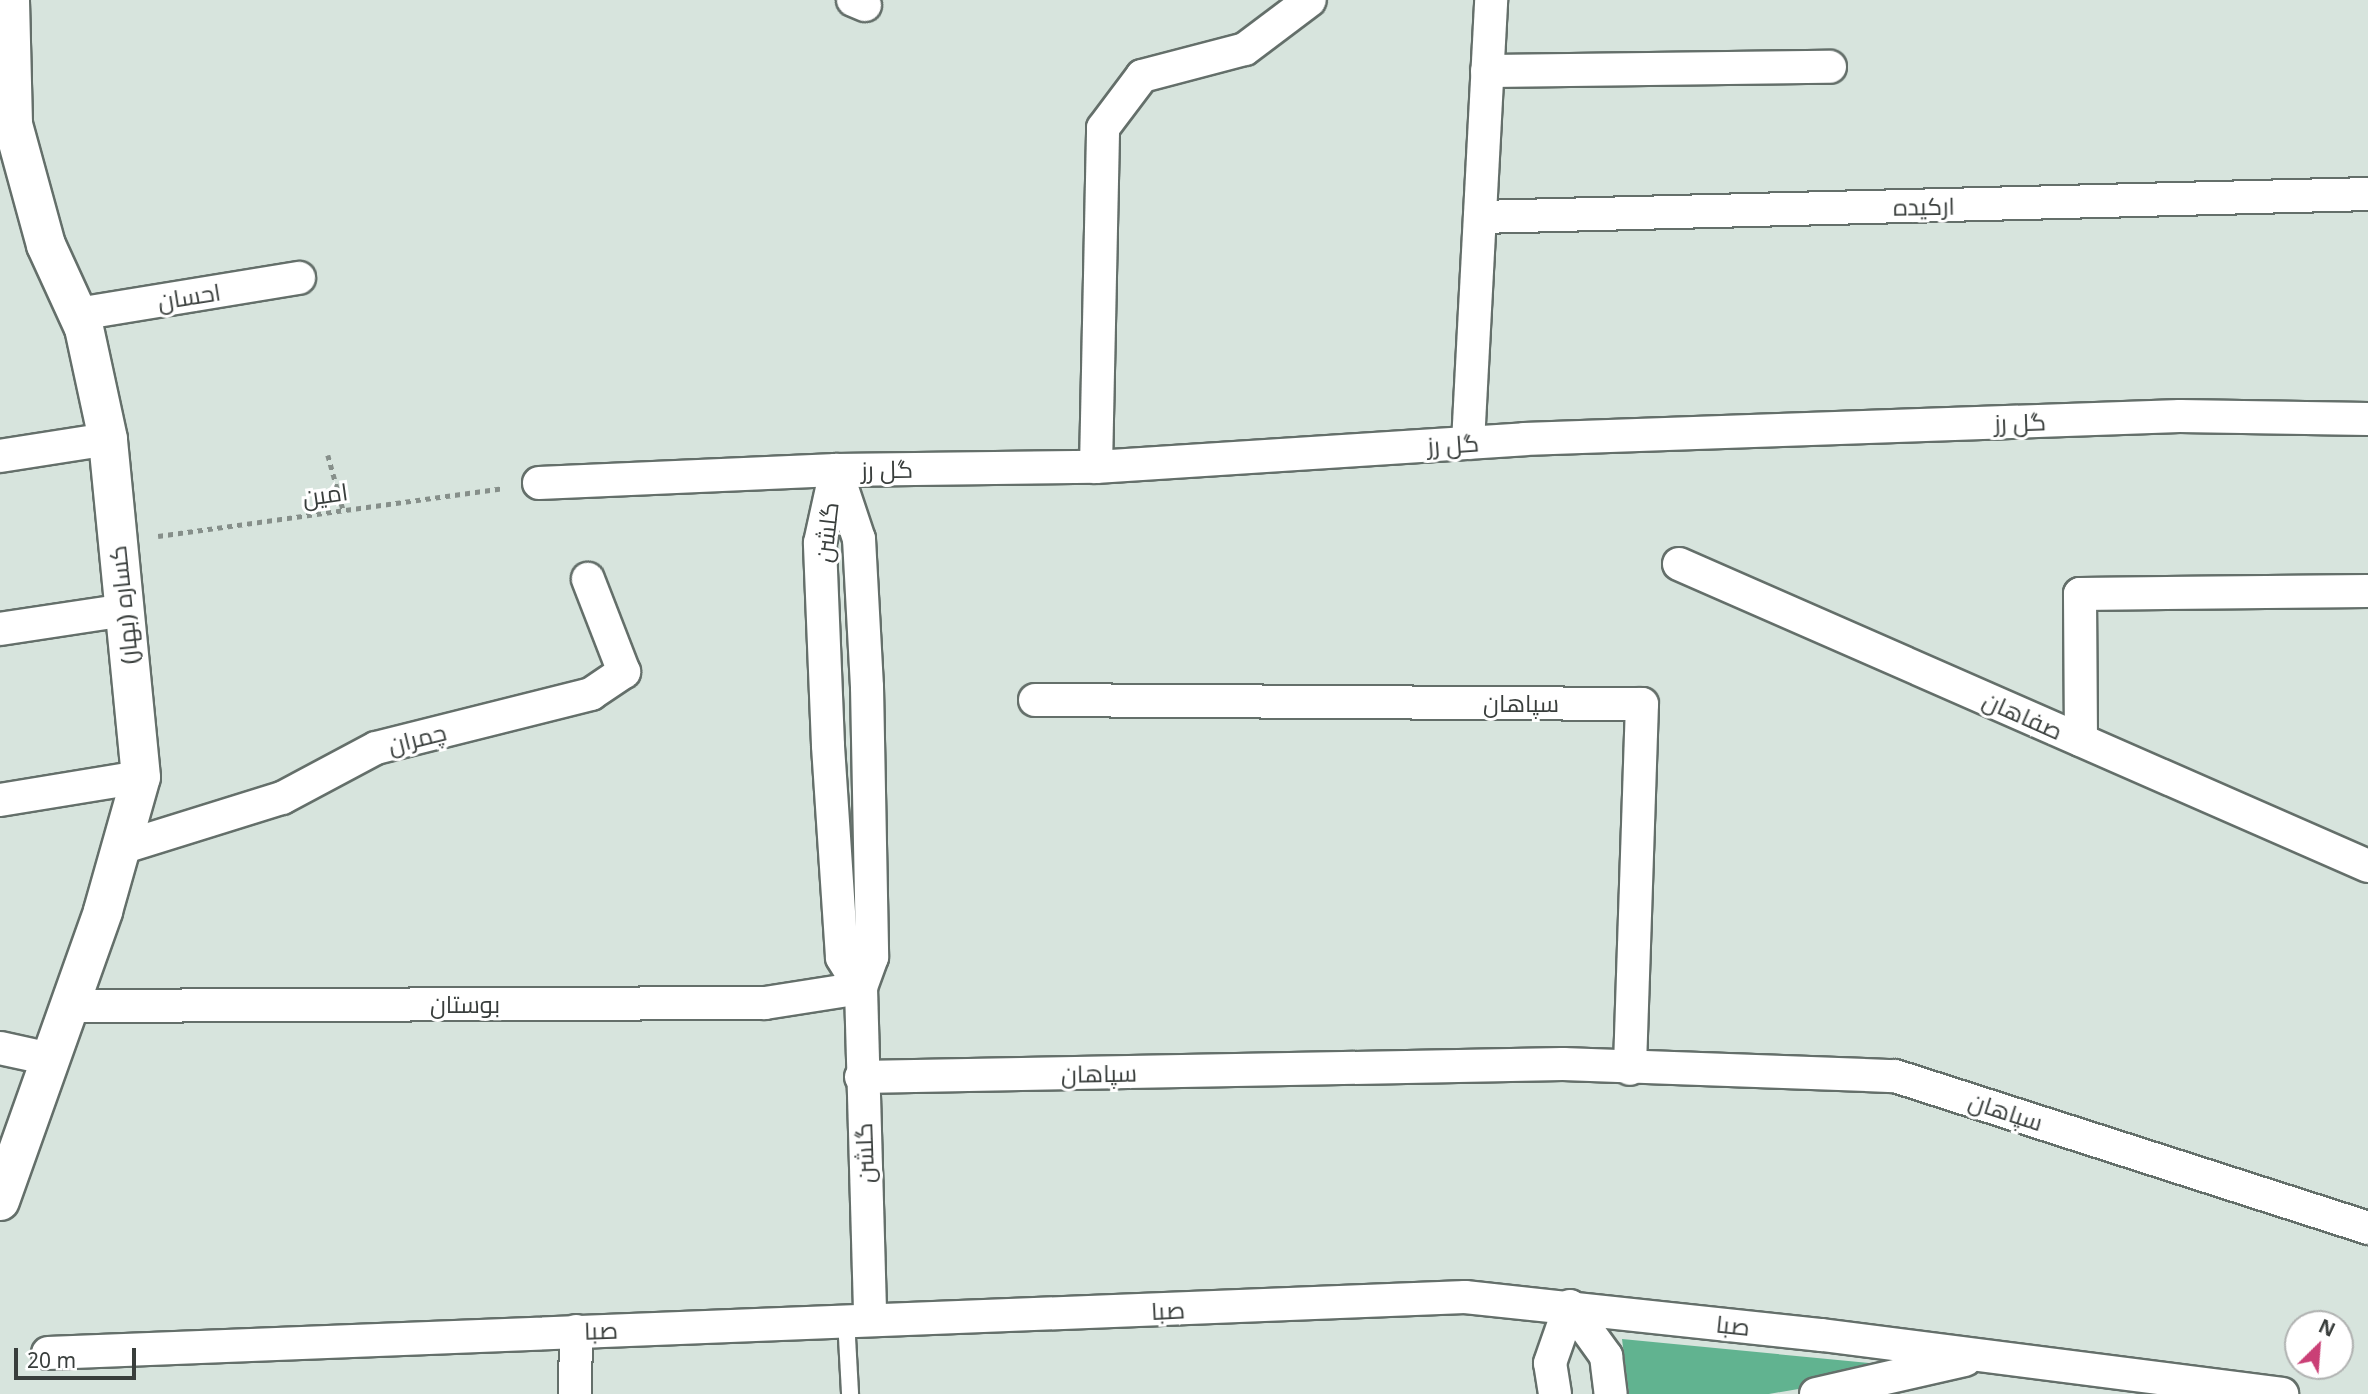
<!DOCTYPE html>
<meta charset="utf-8">
<style>
body{margin:0}
#map{position:relative;width:2368px;height:1394px;overflow:hidden;background:#d7e4dd;font-family:"Noto Sans",Cairo,sans-serif}
div>[style]{position:absolute}
.forest>*{inset:0;background:#61b390}
.path>*{height:4.5px;margin-top:-2.25px;transform-origin:0;background:repeating-linear-gradient(90deg,#868f8a 0 5px,transparent 0 10px)}
.roads{filter:drop-shadow(2px 0 #646f6a) drop-shadow(-2px 0 #646f6a) drop-shadow(0 2px #646f6a) drop-shadow(0 -2px #646f6a)}
.service>*{height:16px;margin:-8px;padding:0 8px;transform-origin:8px;border-radius:8px;background:#fff}
.minor>*{height:32px;margin:-16px;padding:0 16px;transform-origin:16px;border-radius:16px;background:#fff}
.tertiary>*{height:38px;margin:-19px;padding:0 19px;transform-origin:19px;border-radius:19px;background:#fff}
span{translate:-50% -50%;white-space:nowrap;text-align:center;line-height:1.15;-webkit-text-stroke:6px #fff;paint-order:stroke}
.street-label{font-size:24px;color:#393e3c}
.north{position:absolute;left:2284px;top:1310px;width:70px;height:70px;box-sizing:border-box;background:#fff;border:2px solid #b0b2b1;border-radius:50%;rotate:25deg;font-size:19px;font-weight:700;line-height:28px;text-align:center;color:#393e3c}
.north::after{content:'';display:block;margin:auto;width:24px;height:32px;background:#ca4076;clip-path:polygon(50% 0,100% 100%,50% 72%,0 100%)}
.scale{position:absolute;left:14px;top:1348px;width:122px;height:32px;box-sizing:border-box;border:4px solid #393e3c;border-top:0;padding-left:9px;font-size:21px;line-height:24px;white-space:nowrap;color:#393e3c;-webkit-text-stroke:5px #fff;paint-order:stroke}
</style>
<div id="map">
<div class="forest">
<i style="clip-path:polygon(1622px 1339px,1921px 1368px,1769px 1394px,1629px 1394px)"></i>
</div>
<div class="path">
<i style="left:328px;top:455px;width:56px;rotate:74.5deg"></i>
<i style="left:158px;top:536px;width:348px;rotate:-7.9deg"></i>
</div>
<div class="roads">
<div class="service">
<i style="left:846px;top:1319px;width:75px;rotate:86.9deg"></i>
</div>
<div class="minor">
<i style="left:853px;top:0;width:13px;rotate:23deg"></i>
<i style="left:1487px;top:71px;width:343px;rotate:-0.7deg"></i>
<i style="left:1480px;top:217px;width:888px;rotate:-1.48deg"></i>
<i style="left:78px;top:314px;width:224px;rotate:-9.3deg"></i>
<i style="left:1468px;top:443px;width:444px;rotate:-87deg"></i>
<i style="left:0;top:456px;width:109px;rotate:-8.9deg"></i>
<i style="left:1096px;top:467px;width:339px;rotate:-88.8deg"></i>
<i style="left:1103px;top:128px;width:65px;rotate:-53.1deg"></i>
<i style="left:1142px;top:76px;width:106px;rotate:-14.7deg"></i>
<i style="left:1245px;top:49px;width:81px;rotate:-37deg"></i>
<i style="left:836px;top:470px;width:73px;rotate:71.6deg"></i>
<i style="left:859px;top:539px;width:148px;rotate:86.9deg"></i>
<i style="left:867px;top:687px;width:270px;rotate:88.9deg"></i>
<i style="left:872px;top:957px;width:33px;rotate:110deg"></i>
<i style="left:861px;top:988px;width:36px;rotate:-122deg"></i>
<i style="left:842px;top:957px;width:212px;rotate:-93.8deg"></i>
<i style="left:828px;top:745px;width:202px;rotate:-92.3deg"></i>
<i style="left:820px;top:543px;width:75px;rotate:-77.6deg"></i>
<i style="left:539px;top:483px;width:297px;rotate:-2.5deg"></i>
<i style="left:836px;top:470px;width:260px;rotate:-0.7deg"></i>
<i style="left:1096px;top:467px;width:429px;rotate:-3.7deg"></i>
<i style="left:1524px;top:439px;width:656px;rotate:-2.01deg"></i>
<i style="left:2180px;top:416px;width:188px;rotate:0.9deg"></i>
<i style="left:1679px;top:564px;width:752px;rotate:23.67deg"></i>
<i style="left:0;top:629px;width:126px;rotate:-8.6deg"></i>
<i style="left:1035px;top:700px;width:607px;rotate:0.38deg"></i>
<i style="left:1642px;top:704px;width:365px;rotate:91.9deg"></i>
<i style="left:2081px;top:740px;width:146px;rotate:-90.4deg"></i>
<i style="left:2080px;top:594px;width:288px;rotate:-0.6deg"></i>
<i style="left:0;top:800px;width:143px;rotate:-9.3deg"></i>
<i style="left:121px;top:848px;width:169px;rotate:-17.3deg"></i>
<i style="left:282px;top:798px;width:106px;rotate:-28deg"></i>
<i style="left:376px;top:748px;width:222px;rotate:-14.1deg"></i>
<i style="left:591px;top:694px;width:40px;rotate:-34deg"></i>
<i style="left:624px;top:672px;width:100px;rotate:-111.2deg"></i>
<i style="left:69px;top:1006px;width:696px;rotate:-0.25deg"></i>
<i style="left:765px;top:1003px;width:97px;rotate:-8.9deg"></i>
<i style="left:861px;top:988px;width:330px;rotate:88.4deg"></i>
<i style="left:0;top:1048px;width:51px;rotate:12.4deg"></i>
<i style="left:861px;top:1077px;width:702px;rotate:-1.06deg"></i>
<i style="left:1563px;top:1064px;width:332px;rotate:2.1deg"></i>
<i style="left:1895px;top:1076px;width:497px;rotate:17.8deg"></i>
<i style="left:1570px;top:1306px;width:62px;rotate:54.2deg"></i>
<i style="left:1606px;top:1356px;width:38px;rotate:83deg"></i>
<i style="left:48px;top:1353px;width:1418px;rotate:-2.26deg"></i>
<i style="left:1465px;top:1297px;width:359px;rotate:6.1deg"></i>
<i style="left:1822px;top:1335px;width:464px;rotate:7.3deg"></i>
<i style="left:575px;top:1394px;width:63px;rotate:-89.1deg"></i>
<i style="left:1555px;top:1394px;width:31px;rotate:-99deg"></i>
<i style="left:1550px;top:1363px;width:60px;rotate:-70.7deg"></i>
<i style="left:1816px;top:1394px;width:153px;rotate:-12.9deg"></i>
</div>
<div class="tertiary">
<i style="left:0;top:1201px;width:308px;rotate:-70.4deg"></i>
<i style="left:103px;top:911px;width:139px;rotate:-74.2deg"></i>
<i style="left:141px;top:777px;width:340px;rotate:-95.6deg"></i>
<i style="left:108px;top:439px;width:114px;rotate:-102.2deg"></i>
<i style="left:84px;top:328px;width:91px;rotate:-114.6deg"></i>
<i style="left:46px;top:245px;width:125px;rotate:-105.3deg"></i>
<i style="left:13px;top:124px;width:124px;rotate:-91.4deg"></i>
</div>
</div>
<div class="street-label">
<span style="left:1924px;top:206px;rotate:-1deg">ارکیده</span>
<span style="left:189px;top:296px;rotate:-9deg">احسان</span>
<span style="left:2020px;top:422px;rotate:-2deg">گل رز</span>
<span style="left:1453px;top:444px;rotate:-4deg">گل رز</span>
<span style="left:887px;top:469px;rotate:-1deg">گل رز</span>
<span style="left:325px;top:494px;rotate:-8deg">امین</span>
<span style="left:826px;top:532px;rotate:-83deg">گلشن</span>
<span style="left:123px;top:605px;rotate:-96deg">کساره (بهار)</span>
<span style="left:1521px;top:703px">سپاهان</span>
<span style="left:2023px;top:715px;rotate:24deg">صفاهان</span>
<span style="left:417px;top:738px;rotate:-14deg">چمران</span>
<span style="left:465px;top:1004px">بوستان</span>
<span style="left:1099px;top:1073px;rotate:-1deg">سپاهان</span>
<span style="left:2006px;top:1111px;rotate:18deg">سپاهان</span>
<span style="left:864px;top:1153px;rotate:-92deg">گلشن</span>
<span style="left:1168px;top:1310px;rotate:-3deg">صبا</span>
<span style="left:1733px;top:1325px;rotate:6deg">صبا</span>
<span style="left:601px;top:1330px;rotate:-2deg">صبا</span>
</div>
<div class="north">N</div>
<div class="scale">20 m</div>
</div>
